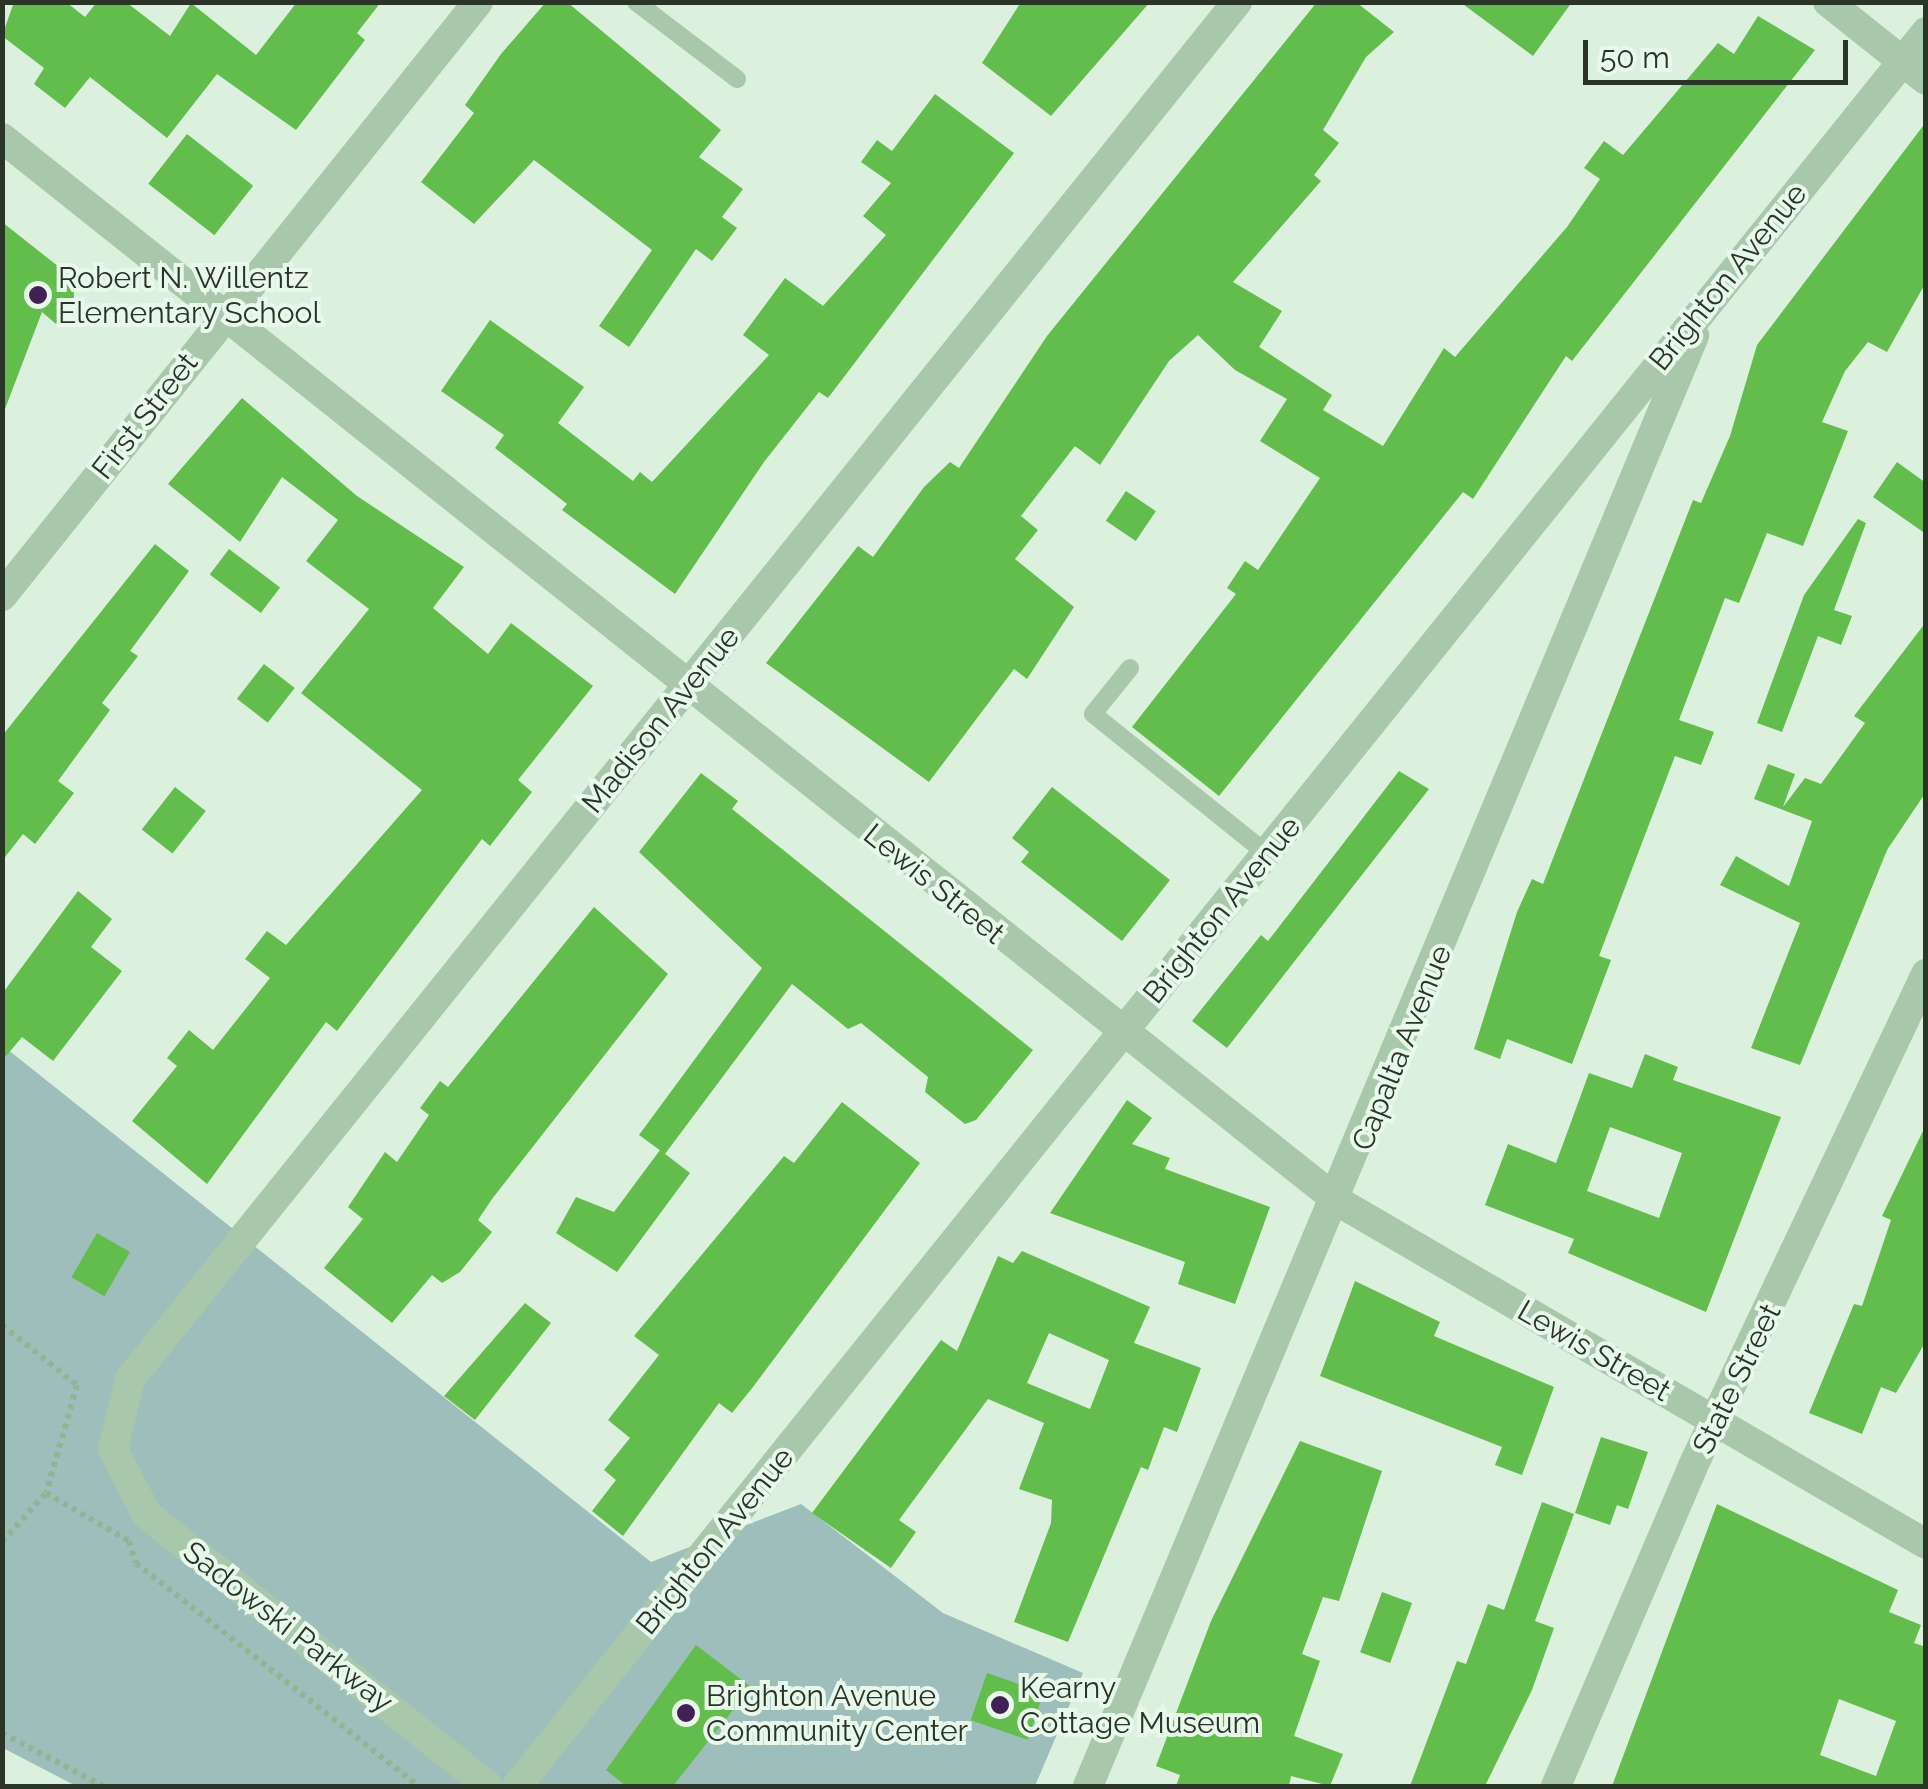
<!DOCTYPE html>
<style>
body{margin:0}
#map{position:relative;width:1928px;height:1789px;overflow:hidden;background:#dcf0de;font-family:Raleway,sans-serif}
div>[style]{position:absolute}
.green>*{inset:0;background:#9dbebb}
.building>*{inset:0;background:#62bd4d;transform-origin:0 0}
.path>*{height:6px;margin-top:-3px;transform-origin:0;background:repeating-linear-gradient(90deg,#93b393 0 5px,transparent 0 10px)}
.lane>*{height:18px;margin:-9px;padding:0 9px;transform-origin:9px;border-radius:9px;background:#a9c7aa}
.street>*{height:30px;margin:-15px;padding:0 15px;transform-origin:15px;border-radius:15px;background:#a9c7aa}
.dots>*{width:28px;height:28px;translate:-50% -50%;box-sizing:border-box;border:5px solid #e8f8ea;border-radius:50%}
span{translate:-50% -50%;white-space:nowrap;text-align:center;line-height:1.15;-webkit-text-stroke:8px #e8f8ea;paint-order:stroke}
.street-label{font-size:30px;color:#2a3528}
.poi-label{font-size:30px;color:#2a3528}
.left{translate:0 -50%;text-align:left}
.frame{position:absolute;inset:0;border:5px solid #2a3528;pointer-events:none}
.scale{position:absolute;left:1583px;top:40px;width:265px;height:45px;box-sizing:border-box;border:5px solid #2a3528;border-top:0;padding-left:12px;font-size:30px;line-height:35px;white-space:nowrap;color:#2a3528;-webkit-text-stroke:8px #e8f8ea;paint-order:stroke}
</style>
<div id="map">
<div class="green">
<i style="clip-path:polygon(2px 1045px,651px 1562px,801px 1504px,943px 1613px,1083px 1673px,1035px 1786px,76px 1786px,3px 1748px)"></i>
</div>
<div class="building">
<i style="clip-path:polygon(14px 2px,66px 2px,85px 17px,97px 2px,126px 2px,170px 36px,191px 3px,256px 55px,297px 2px,381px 2px,357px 33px,365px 40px,296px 130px,217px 74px,167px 138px,90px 77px,65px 108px,34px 84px,44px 68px,2px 36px)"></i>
<i style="clip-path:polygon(546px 2px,567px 2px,721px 130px,699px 157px,743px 189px,722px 217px,737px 228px,712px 261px,696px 249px,629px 347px,599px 326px,652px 250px,534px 160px,474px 224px,421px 182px,474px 113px,465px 105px,501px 54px)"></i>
<i style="clip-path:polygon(1021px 2px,1150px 2px,1051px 116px,982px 63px)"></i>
<i style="clip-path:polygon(1317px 2px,1356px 2px,1394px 32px,1366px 57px,1323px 130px,1339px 143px,1314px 175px,1321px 181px,1233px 282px,1282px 311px,1259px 347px,1332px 395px,1323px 410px,1383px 446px,1444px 348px,1455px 357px,1567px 227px,1600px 179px,1584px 168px,1604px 141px,1623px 155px,1718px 43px,1734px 54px,1758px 16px,1815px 50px,1572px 361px,1566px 356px,1473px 499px,1463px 492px,1219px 796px,1132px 727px,1236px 594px,1227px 588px,1245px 561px,1258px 570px,1320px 478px,1260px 441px,1287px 399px,1235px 370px,1198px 335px,1169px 361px,1100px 465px,1075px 446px,1021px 516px,1038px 530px,1015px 559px,1074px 607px,1027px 679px,1014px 669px,929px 782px,766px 663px,858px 546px,873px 557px,924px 487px,950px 462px,959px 468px,1047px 336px)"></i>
<i style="clip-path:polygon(1460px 2px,1572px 2px,1533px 56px)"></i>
<i style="clip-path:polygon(935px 94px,1014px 153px,828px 398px,819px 392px,764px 462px,675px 594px,562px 510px,567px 504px,495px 448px,504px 435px,441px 391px,490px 320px,584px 387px,558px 423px,633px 481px,640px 472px,652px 482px,769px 355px,743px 335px,785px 278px,823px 306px,886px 235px,863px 216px,891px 183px,861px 162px,877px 140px,892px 151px)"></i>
<i style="clip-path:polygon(1926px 122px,1926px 282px,1887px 352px,1868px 342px,1845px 371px,1822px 422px,1848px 431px,1803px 546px,1767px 533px,1739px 603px,1725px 598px,1679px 720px,1714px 732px,1701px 765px,1675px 756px,1599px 956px,1611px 960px,1572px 1064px,1507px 1039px,1500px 1059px,1474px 1049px,1517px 912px,1532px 879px,1543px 884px,1693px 500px,1701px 503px,1730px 436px,1757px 345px)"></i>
<i style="left:187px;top:134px;width:84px;height:63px;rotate:38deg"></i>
<i style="clip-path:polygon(2px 222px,73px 278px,74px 297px,56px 324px,42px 312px,5px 409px)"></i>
<i style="clip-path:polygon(242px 398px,357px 496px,464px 567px,433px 608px,488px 654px,511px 623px,593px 686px,518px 780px,532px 792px,490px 846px,482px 839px,337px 1031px,326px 1022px,207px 1184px,132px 1121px,177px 1066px,167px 1058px,189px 1030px,213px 1050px,270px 978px,245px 959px,267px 931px,286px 945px,422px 790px,301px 693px,369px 609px,306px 561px,338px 520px,282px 477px,240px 542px,168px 484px)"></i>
<i style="clip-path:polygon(1897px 462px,1926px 483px,1926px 534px,1873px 497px)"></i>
<i style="left:1126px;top:491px;width:36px;height:36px;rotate:34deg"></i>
<i style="clip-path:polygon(1858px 519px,1866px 523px,1834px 610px,1852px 616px,1841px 645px,1818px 636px,1782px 732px,1757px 723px,1804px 595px)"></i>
<i style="clip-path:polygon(155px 544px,189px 571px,130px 651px,138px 656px,102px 703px,110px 710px,58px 781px,74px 793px,35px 844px,23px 834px,2px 861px,2px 736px)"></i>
<i style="left:229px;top:549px;width:64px;height:32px;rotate:37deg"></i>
<i style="clip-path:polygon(1926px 622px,1926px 792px,1887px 850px,1800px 1065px,1751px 1048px,1800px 923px,1720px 885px,1736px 856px,1789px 886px,1812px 821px,1754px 799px,1768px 764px,1795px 774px,1783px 807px,1805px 778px,1821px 784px,1865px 723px,1854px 716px)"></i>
<i style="left:264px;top:664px;width:39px;height:44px;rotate:38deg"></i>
<i style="clip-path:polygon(1399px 771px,1429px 789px,1227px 1048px,1192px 1021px,1261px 935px,1268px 941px)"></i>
<i style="clip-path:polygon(701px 773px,738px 801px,732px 809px,1033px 1050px,976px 1120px,965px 1124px,925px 1092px,928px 1077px,861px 1023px,848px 1029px,792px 984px,665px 1154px,639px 1135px,762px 968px,639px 852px)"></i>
<i style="left:175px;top:787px;width:39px;height:54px;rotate:38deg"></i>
<i style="clip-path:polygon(1052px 787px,1170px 880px,1122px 941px,1021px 862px,1029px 852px,1012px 838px)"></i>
<i style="clip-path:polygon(78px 891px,112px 919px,91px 947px,122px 971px,53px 1061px,22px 1037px,2px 1061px,2px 994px)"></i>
<i style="clip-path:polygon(594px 907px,668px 974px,492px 1199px,478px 1220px,492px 1232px,460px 1272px,442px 1283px,432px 1275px,392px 1323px,324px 1268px,363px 1219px,348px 1207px,385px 1152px,397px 1162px,429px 1115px,420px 1108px,440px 1081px,448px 1087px)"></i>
<i style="clip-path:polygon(evenodd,1645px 1054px,1678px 1067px,1673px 1080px,1781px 1117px,1706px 1312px,1568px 1253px,1574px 1239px,1485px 1205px,1508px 1144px,1556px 1163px,1589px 1073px,1632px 1088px,1645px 1054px,1610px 1127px,1682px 1153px,1659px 1218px,1587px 1191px,1610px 1127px)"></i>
<i style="clip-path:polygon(1127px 1100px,1152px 1118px,1132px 1144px,1170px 1158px,1165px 1169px,1270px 1207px,1235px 1304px,1178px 1284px,1185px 1262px,1050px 1213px)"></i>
<i style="clip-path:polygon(842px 1102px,920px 1163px,753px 1387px,732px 1413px,719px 1403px,623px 1536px,592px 1511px,616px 1480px,604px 1470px,630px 1438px,608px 1420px,659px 1355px,634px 1336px,784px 1156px,794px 1163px)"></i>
<i style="clip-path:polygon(1923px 1131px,1926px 1341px,1896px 1393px,1881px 1387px,1862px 1434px,1809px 1413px,1854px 1304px,1862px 1306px,1891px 1220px,1882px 1216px)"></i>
<i style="clip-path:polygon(660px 1150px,690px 1173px,617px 1272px,556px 1233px,576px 1197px,614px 1212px)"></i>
<i style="left:97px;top:1233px;width:38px;height:51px;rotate:30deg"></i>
<i style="clip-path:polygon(evenodd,1022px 1251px,1150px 1307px,1134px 1343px,1201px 1368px,1177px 1432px,1164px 1427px,1148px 1470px,1141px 1467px,1068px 1642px,1014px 1622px,1051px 1523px,1052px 1500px,1019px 1489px,1044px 1423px,988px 1399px,899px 1520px,916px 1532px,891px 1568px,812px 1513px,941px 1340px,957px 1351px,998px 1256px,1013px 1263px,1022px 1251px,1049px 1333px,1109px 1360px,1090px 1409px,1027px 1383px,1049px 1333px)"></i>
<i style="clip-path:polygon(1355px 1281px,1440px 1322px,1434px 1336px,1554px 1387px,1522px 1475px,1495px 1465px,1502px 1447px,1320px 1376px)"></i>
<i style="clip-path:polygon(525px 1303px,551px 1323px,475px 1420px,444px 1396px)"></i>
<i style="clip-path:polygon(1601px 1437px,1648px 1452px,1628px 1509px,1617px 1505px,1610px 1525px,1575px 1513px)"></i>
<i style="clip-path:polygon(1300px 1441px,1382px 1471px,1339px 1601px,1323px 1597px,1302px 1654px,1320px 1661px,1294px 1736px,1343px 1754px,1330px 1786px,1291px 1776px,1289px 1786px,1176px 1786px,1180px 1775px,1156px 1766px,1211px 1621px)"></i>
<i style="clip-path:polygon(1542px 1502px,1574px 1514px,1535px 1621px,1554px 1628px,1532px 1690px,1485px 1786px,1410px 1786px,1457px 1661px,1466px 1664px,1488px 1604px,1504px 1610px)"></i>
<i style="clip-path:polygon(evenodd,1717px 1504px,1898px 1590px,1889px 1612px,1921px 1625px,1914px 1643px,1926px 1647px,1926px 1786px,1612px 1786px,1717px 1504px,1839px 1699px,1896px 1721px,1876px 1776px,1820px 1755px,1839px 1699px)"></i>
<i style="left:1382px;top:1592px;width:32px;height:64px;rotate:20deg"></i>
<i style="clip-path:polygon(696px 1645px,751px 1687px,673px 1786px,626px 1786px,606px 1770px)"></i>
<i style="left:987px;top:1673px;width:60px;height:50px;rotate:19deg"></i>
</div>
<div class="path">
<i style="left:2px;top:1325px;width:96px;rotate:38.7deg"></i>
<i style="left:77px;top:1385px;width:112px;rotate:106deg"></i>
<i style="left:2px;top:1542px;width:66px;rotate:-48.1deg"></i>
<i style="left:46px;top:1493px;width:96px;rotate:30deg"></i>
<i style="left:129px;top:1541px;width:23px;rotate:72deg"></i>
<i style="left:136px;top:1563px;width:360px;rotate:38.3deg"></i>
<i style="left:2px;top:1733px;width:114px;rotate:27.7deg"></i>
</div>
<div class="lane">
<i style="left:636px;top:2px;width:127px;rotate:37.3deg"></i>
<i style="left:1130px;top:668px;width:59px;rotate:128.8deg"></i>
<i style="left:1093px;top:714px;width:223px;rotate:38.8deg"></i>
</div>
<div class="street">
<i style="left:1828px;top:2px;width:125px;rotate:38.5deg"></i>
<i style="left:2px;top:138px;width:1709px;rotate:38.51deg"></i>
<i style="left:1339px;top:1202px;width:679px;rotate:30.23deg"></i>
<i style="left:2px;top:596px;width:761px;rotate:-51.29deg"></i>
<i style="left:488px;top:1786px;width:436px;rotate:-141.5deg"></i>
<i style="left:147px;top:1515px;width:74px;rotate:-117.3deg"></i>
<i style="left:113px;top:1449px;width:72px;rotate:-76.3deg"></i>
<i style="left:130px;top:1379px;width:1767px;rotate:-51.2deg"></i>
<i style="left:517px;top:1786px;width:2250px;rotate:-51.22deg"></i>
<i style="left:1088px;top:1786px;width:1572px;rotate:-67.32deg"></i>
<i style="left:1556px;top:1786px;width:346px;rotate:-66.8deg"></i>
<i style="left:1692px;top:1468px;width:547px;rotate:-64.65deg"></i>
</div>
<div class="dots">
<i style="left:38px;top:295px;background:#412154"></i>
<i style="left:1000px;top:1705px;background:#412154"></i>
<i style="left:686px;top:1713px;background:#412154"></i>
</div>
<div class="street-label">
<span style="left:1728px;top:277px;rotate:-51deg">Brighton Avenue</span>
<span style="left:145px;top:416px;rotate:-52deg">First Street</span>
<span style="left:661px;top:720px;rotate:-51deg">Madison Avenue</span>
<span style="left:934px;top:884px;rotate:39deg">Lewis Street</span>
<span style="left:1222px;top:910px;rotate:-51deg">Brighton Avenue</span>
<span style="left:1402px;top:1048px;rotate:-68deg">Capalta Avenue</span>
<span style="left:1594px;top:1351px;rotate:30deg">Lewis Street</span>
<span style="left:1737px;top:1379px;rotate:-64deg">State Street</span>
<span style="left:715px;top:1541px;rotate:-51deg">Brighton Avenue</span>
<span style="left:288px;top:1627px;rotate:38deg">Sadowski Parkway</span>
</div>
<div class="poi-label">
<span class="left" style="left:58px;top:295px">Robert N. Willentz<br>Elementary School</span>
<span class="left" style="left:1020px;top:1705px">Kearny<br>Cottage Museum</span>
<span class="left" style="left:706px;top:1713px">Brighton Avenue<br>Community Center</span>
</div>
<div class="frame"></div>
<div class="scale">50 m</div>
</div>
